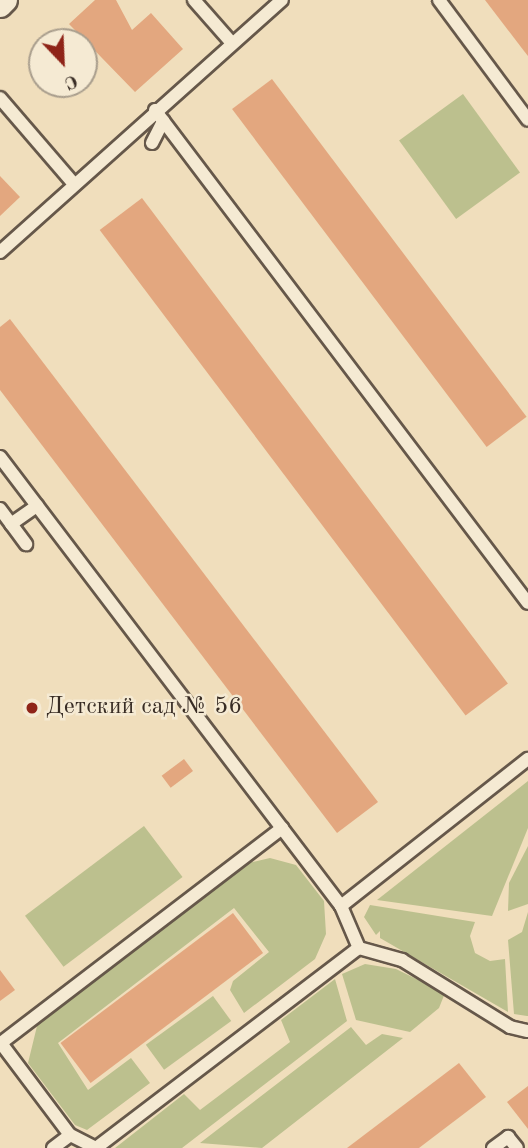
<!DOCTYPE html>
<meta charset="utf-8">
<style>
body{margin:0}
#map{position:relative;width:528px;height:1148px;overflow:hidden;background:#f0debc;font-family:"Old Standard TT",serif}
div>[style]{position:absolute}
.green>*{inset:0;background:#bcc08e;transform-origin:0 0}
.building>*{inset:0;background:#e3a77f;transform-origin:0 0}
.roads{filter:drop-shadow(2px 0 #66584a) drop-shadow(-2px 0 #66584a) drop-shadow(0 2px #66584a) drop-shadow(0 -2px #66584a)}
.lane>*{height:12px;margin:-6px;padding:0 6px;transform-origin:6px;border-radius:6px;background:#f5ead3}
.street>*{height:24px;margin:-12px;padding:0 12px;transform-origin:12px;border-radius:12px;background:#f5ead3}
.dots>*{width:19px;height:19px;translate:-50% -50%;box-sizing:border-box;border:4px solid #f5ead3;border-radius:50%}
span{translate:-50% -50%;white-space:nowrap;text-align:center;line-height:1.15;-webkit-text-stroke:5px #f5ead3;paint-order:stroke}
.poi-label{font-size:24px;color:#382c24}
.left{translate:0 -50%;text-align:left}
.north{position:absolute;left:28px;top:28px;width:70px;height:70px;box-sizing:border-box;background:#f5ead3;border:2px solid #a99e8d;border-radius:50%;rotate:157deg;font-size:19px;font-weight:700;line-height:28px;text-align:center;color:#382c24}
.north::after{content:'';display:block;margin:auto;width:24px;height:32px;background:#8f2418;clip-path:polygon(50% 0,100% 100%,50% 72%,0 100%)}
</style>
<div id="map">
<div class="green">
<i style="left:463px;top:94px;width:97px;height:79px;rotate:54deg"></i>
<i style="clip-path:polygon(528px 781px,528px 828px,492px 916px,377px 900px)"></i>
<i style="left:144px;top:826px;width:64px;height:149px;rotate:53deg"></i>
<i style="clip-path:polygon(528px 846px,528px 904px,508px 911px,509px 883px)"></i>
<i style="clip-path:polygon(270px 858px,296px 865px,324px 901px,326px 934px,315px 959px,244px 1013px,230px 990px,233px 981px,269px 952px,234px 908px,58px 1043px,88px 1090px,131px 1058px,150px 1083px,87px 1130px,75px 1125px,28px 1063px,38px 1022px,244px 864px)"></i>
<i style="clip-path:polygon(370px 905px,475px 922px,470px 936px,475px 953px,490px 961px,505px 959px,508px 1012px,380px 938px,380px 931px,376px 935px,364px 917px)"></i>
<i style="clip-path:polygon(528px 912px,528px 1016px,527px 1016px,514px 1014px,508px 940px,522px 932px)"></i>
<i style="clip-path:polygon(365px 964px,396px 969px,445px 993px,439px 1008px,410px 1032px,356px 1020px,342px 974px)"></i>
<i style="clip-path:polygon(335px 979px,347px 1021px,182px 1148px,115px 1148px,184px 1094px,200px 1110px,290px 1042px,281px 1020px)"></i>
<i style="left:213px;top:996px;width:31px;height:83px;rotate:54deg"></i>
<i style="clip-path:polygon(351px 1027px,366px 1045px,382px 1034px,403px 1038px,262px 1148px,200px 1143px)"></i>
</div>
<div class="building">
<i style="clip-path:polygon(95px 0,116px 0,132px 30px,151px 13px,183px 49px,135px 92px,69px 24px)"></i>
<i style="clip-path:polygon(485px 0,528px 0,528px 56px,524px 51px)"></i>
<i style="left:272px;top:79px;width:423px;height:50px;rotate:53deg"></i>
<i style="clip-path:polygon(0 176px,20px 197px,0 216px)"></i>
<i style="left:142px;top:198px;width:608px;height:53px;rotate:53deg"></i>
<i style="clip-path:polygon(10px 319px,378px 802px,337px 833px,0 390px,0 327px)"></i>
<i style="left:184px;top:759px;width:15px;height:28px;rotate:53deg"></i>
<i style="left:233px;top:913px;width:50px;height:216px;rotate:53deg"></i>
<i style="clip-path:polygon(0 970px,15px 990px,0 1001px)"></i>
<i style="clip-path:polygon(459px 1063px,486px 1097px,419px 1148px,347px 1148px)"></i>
<i style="clip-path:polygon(528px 1086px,528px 1129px,507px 1102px)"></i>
</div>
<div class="roads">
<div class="lane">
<i style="left:194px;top:0;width:55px;rotate:48.7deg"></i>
<i style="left:439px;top:0;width:149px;rotate:53.4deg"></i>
<i style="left:0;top:98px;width:113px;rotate:49.3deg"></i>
<i style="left:155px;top:110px;width:618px;rotate:52.89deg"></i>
<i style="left:152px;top:143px;width:25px;rotate:-63deg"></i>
<i style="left:0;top:252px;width:378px;rotate:-41.8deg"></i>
<i style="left:0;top:457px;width:564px;rotate:52.78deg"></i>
<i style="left:341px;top:906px;width:46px;rotate:66.8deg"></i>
<i style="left:0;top:509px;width:44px;rotate:53.4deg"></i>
<i style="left:11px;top:524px;width:32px;rotate:-35deg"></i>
<i style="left:341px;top:906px;width:238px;rotate:-38.2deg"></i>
<i style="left:53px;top:1148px;width:21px;rotate:-37deg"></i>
<i style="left:96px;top:1148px;width:330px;rotate:-37.3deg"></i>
<i style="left:359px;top:948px;width:45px;rotate:15.6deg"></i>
<i style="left:402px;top:960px;width:127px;rotate:31.8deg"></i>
<i style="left:510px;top:1027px;width:18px;rotate:13deg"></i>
<i style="left:96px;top:1148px;width:29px;rotate:-153deg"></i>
<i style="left:70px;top:1135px;width:115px;rotate:-126.9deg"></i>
<i style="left:1px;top:1043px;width:354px;rotate:-37.4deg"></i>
<i style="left:493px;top:1148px;width:19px;rotate:-36deg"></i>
<i style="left:508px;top:1137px;width:14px;rotate:51deg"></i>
</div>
<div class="street">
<i style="left:0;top:5px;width:7px;rotate:-45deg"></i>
</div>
</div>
<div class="dots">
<i style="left:32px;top:708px;background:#8f2418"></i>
</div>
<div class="poi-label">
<span class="left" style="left:46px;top:708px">Детский сад № 56</span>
</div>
<div class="north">С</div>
</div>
